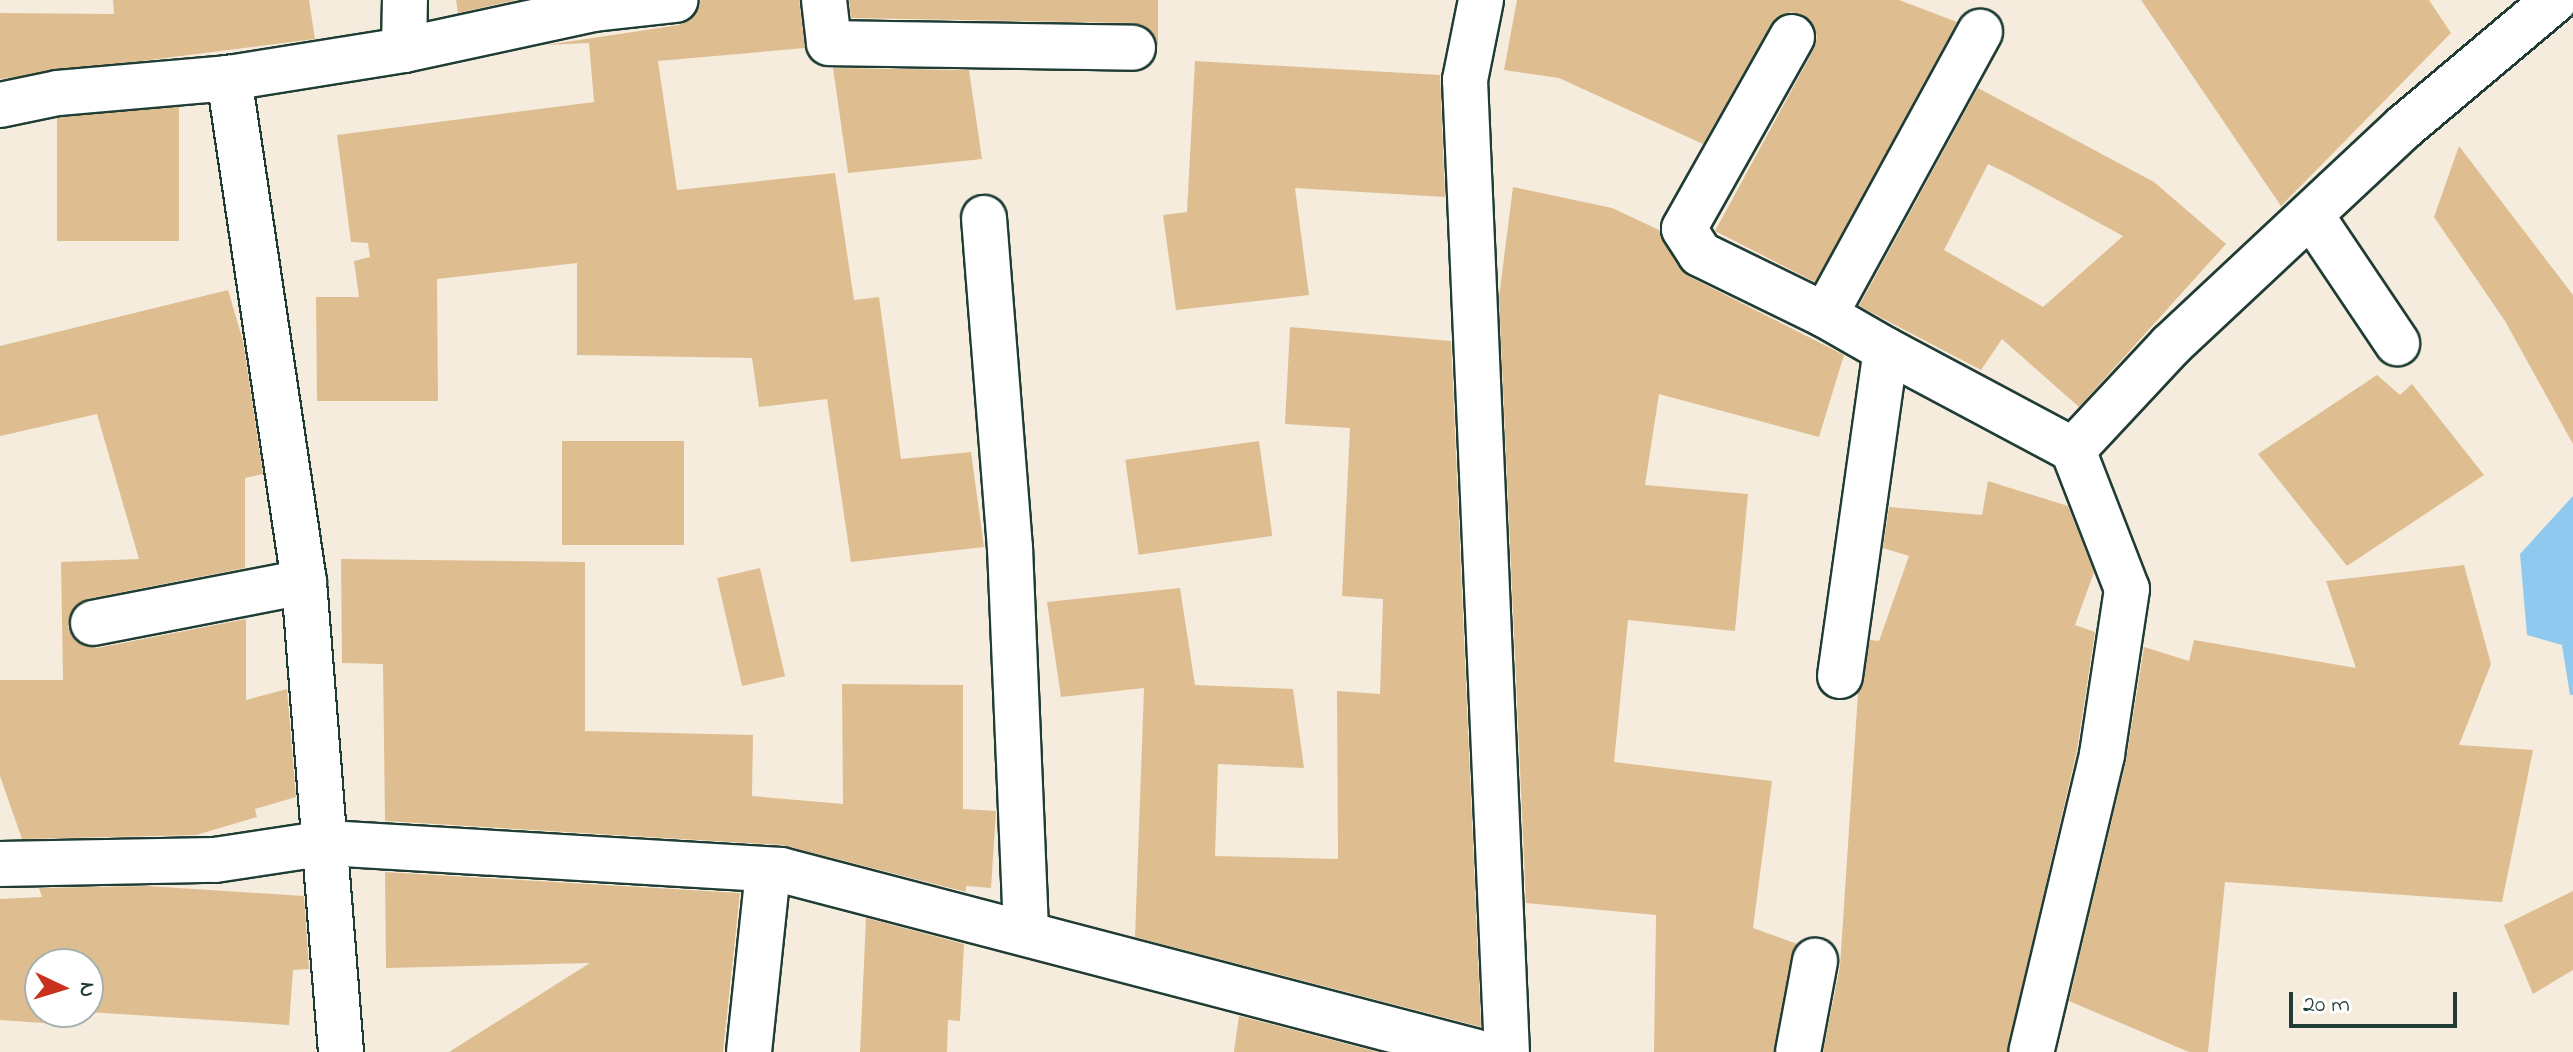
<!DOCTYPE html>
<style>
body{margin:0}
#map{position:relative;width:2573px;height:1052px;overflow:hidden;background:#f5ecde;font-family:"Indie Flower",sans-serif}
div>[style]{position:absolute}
.water>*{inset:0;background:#8fc9ef}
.building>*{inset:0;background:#debe90;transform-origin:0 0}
.roads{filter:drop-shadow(2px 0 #1f3d34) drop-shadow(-2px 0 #1f3d34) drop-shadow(0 2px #1f3d34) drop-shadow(0 -2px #1f3d34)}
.street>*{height:44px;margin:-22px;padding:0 22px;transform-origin:22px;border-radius:22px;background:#fff}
span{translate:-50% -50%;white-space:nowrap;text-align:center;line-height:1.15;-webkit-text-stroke:6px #fff;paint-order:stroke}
.north{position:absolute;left:24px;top:948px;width:80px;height:80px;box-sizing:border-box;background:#fff;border:2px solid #a5b1ae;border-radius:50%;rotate:94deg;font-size:22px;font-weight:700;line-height:32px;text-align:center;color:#1f3d34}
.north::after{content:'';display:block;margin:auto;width:28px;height:36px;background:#c8321e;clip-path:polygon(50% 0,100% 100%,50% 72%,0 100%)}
.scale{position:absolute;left:2289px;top:992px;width:168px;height:36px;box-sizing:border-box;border:4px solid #1f3d34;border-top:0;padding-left:10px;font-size:24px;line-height:28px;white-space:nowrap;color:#1f3d34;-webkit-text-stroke:6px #fff;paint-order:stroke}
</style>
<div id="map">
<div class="water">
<i style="clip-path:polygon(2573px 496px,2573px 695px,2570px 695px,2562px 645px,2527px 635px,2520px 554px)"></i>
</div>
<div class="building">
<i style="clip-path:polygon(113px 0,309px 0,315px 39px,0 79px,0 13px,114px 14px)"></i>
<i style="clip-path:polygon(456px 0,517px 0,458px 13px)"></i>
<i style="clip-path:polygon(701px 0,799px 0,805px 48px,658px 61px,677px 190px,835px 173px,854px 300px,879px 297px,901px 459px,971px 452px,984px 547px,851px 562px,827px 399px,759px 407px,752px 358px,577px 355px,577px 263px,437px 279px,438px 401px,317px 401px,316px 297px,359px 297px,354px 261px,370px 257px,368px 243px,351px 242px,337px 135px,594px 102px,589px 43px,546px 45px,679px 25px,691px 20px)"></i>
<i style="clip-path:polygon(849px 0,1158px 0,1158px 47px,1146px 27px,1133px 23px,851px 18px)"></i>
<i style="clip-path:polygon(1517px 0,1899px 0,1957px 22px,1815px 282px,1715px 231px,1814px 49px,1817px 36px,1805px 16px,1791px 12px,1771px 24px,1703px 144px,1559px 78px,1504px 70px)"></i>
<i style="clip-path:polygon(2141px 0,2429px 0,2451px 33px,2281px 206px)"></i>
<i style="clip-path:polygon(1195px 61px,1440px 75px,1445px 197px,1295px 188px,1309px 295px,1176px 310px,1163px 215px,1187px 212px)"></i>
<i style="clip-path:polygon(833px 68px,969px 70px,982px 159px,848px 173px)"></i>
<i style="clip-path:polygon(evenodd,1978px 88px,2154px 182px,2226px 244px,2079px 407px,2002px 339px,1981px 370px,1859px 306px,1978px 88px,1988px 164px,2013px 176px,2123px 236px,2043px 307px,1944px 250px,1988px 164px)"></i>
<i style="left:179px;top:107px;width:134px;height:122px;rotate:90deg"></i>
<i style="clip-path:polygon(2459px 146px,2573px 295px,2573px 444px,2505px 321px,2434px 217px)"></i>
<i style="clip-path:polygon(1513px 187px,1612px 208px,1659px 230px,1688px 276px,1844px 355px,1819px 437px,1659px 394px,1645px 485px,1748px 494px,1735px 631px,1628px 620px,1614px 762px,1772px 781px,1753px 928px,1797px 944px,1774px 1052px,1654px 1052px,1656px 915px,1526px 903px,1499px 297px)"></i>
<i style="clip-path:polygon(228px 290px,243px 341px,263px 474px,245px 478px,245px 568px,87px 599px,76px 605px,68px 627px,75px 640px,97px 648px,246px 619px,246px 700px,287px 689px,296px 797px,255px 809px,257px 817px,196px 835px,22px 839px,0 776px,0 680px,63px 680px,61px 562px,139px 559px,97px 414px,0 436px,0 346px)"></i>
<i style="clip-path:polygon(1290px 327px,1451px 341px,1481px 1027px,1135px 937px,1144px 688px,1061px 697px,1047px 602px,1180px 588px,1195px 685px,1293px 689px,1304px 768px,1218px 764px,1215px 856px,1338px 859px,1337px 691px,1380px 694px,1383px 599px,1342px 596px,1350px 428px,1285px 424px)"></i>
<i style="clip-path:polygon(2377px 375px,2400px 395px,2412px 384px,2484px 475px,2347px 566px,2258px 454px)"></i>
<i style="left:562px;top:441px;width:122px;height:104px"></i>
<i style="left:1259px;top:441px;width:96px;height:135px;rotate:82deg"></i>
<i style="clip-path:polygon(1988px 481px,2068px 506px,2094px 572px,2075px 625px,2095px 632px,2077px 750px,2007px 1052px,1823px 1052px,1840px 966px,1858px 693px,1870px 640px,1879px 641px,1909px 556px,1883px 548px,1889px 507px,1982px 515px)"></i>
<i style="clip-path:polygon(341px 559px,585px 562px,585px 731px,753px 735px,752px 796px,843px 804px,842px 684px,963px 685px,963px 809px,996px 811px,991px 888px,966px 886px,966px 892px,782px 845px,385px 821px,383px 664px,342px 663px)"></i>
<i style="clip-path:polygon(2464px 565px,2491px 664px,2459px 745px,2533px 750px,2502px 902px,2225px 882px,2208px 1052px,2189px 1052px,2069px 1001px,2126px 761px,2144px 647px,2189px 661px,2194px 640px,2356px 668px,2326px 581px)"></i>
<i style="left:760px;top:568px;width:111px;height:44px;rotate:77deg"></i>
<i style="clip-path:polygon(385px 872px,740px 893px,723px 1052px,449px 1052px,590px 963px,386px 968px)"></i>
<i style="clip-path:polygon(147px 886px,304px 896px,309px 969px,293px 970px,289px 1025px,88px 1012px,88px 964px,40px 964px,40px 1012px,58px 1012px,58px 1024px,0 1020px,0 899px,42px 897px,39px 888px)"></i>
<i style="clip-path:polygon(2573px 891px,2573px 970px,2533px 994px,2504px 925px)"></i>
<i style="clip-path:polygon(866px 918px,964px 944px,960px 1021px,948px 1020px,947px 1052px,860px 1052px)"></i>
<i style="clip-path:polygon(1239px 1016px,1378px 1052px,1234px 1052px)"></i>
</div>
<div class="roads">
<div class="street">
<i style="left:824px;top:0;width:43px;rotate:83.4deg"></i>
<i style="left:829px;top:43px;width:304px;rotate:0.9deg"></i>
<i style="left:1481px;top:0;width:82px;rotate:101.3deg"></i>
<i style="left:1465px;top:80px;width:973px;rotate:87.53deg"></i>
<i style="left:1792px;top:37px;width:220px;rotate:119.4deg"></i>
<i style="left:1684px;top:229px;width:30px;rotate:57deg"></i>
<i style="left:1700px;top:254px;width:139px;rotate:26deg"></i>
<i style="left:404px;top:50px;width:194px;rotate:-12.2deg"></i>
<i style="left:594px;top:9px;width:82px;rotate:-6.3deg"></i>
<i style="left:0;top:105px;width:59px;rotate:-11.7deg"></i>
<i style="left:58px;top:93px;width:172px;rotate:-5deg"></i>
<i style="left:984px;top:218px;width:331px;rotate:85.5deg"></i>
<i style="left:1010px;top:548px;width:384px;rotate:87.6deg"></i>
<i style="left:2313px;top:218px;width:151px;rotate:56.1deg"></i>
<i style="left:1886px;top:350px;width:212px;rotate:28.1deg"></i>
<i style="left:2073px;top:450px;width:149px;rotate:68.8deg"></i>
<i style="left:2127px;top:589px;width:168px;rotate:98.6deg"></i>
<i style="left:2102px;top:755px;width:305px;rotate:103.4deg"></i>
<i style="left:2073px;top:450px;width:144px;rotate:-47deg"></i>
<i style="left:2171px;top:345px;width:319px;rotate:-43.1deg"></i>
<i style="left:2404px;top:127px;width:197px;rotate:-40.1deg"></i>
<i style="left:93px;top:623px;width:215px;rotate:-11deg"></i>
<i style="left:1840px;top:676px;width:329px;rotate:-82deg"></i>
<i style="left:1886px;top:350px;width:70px;rotate:-150.2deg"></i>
<i style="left:1825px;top:315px;width:323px;rotate:-61.3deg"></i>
<i style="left:0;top:864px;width:215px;rotate:-1.1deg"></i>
<i style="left:215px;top:860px;width:113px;rotate:-8.6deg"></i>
<i style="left:327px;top:843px;width:455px;rotate:3.4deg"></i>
<i style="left:781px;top:870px;width:719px;rotate:14.65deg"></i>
<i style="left:341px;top:1052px;width:471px;rotate:-94.5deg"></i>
<i style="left:304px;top:582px;width:510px;rotate:-98.46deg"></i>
<i style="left:229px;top:78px;width:177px;rotate:-9.1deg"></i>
<i style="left:404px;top:50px;width:50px;rotate:-88.9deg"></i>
<i style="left:749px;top:1052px;width:183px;rotate:-84deg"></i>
<i style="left:1798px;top:1052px;width:93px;rotate:-79.4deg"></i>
</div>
</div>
<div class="north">N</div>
<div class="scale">20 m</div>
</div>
